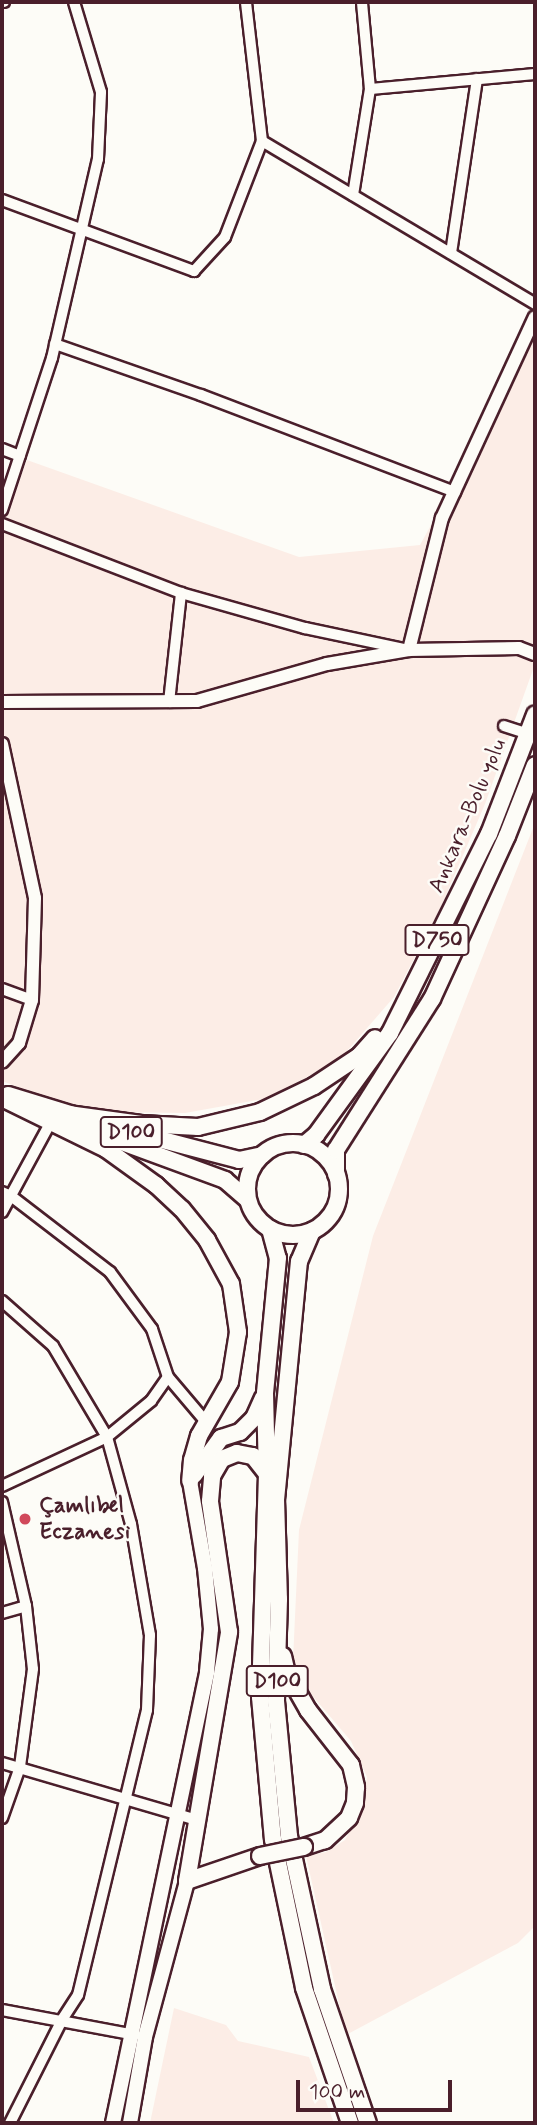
<!DOCTYPE html>
<meta charset="utf-8">
<style>
body{margin:0}
#map{position:relative;width:537px;height:2125px;overflow:hidden;background:#fdfcf7;font-family:Mynerve,sans-serif}
div>[style]{position:absolute}
.built>*{inset:0;background:#fcede6}
.roads{filter:drop-shadow(2px 0 #4a1f2b) drop-shadow(-2px 0 #4a1f2b) drop-shadow(0 2px #4a1f2b) drop-shadow(0 -2px #4a1f2b)}
.minor>*{height:10px;margin:-5px;padding:0 5px;transform-origin:5px;border-radius:5px;background:#fdfcf7}
.tertiary>*{height:12px;margin:-6px;padding:0 6px;transform-origin:6px;border-radius:6px;background:#fdfcf7}
.secondary>*{height:14px;margin:-7px;padding:0 7px;transform-origin:7px;border-radius:7px;background:#fdfcf7}
.primary>*{height:16px;margin:-8px;padding:0 8px;transform-origin:8px;border-radius:8px;background:#fdfcf7}
.trunk>*{height:16px;margin:-8px;padding:0 8px;transform-origin:8px;border-radius:8px;background:#fdfcf7}
.trunk>.ring{margin:-8px;padding:0;box-sizing:content-box;background:none;border:16px solid #fdfcf7;border-radius:50%}
.bridges{filter:drop-shadow(2px 0 #4a1f2b) drop-shadow(-2px 0 #4a1f2b) drop-shadow(0 2px #4a1f2b) drop-shadow(0 -2px #4a1f2b)}
.trunk-bridge>*{height:16px;margin:-8px;padding:0 8px;transform-origin:8px;border-radius:8px;background:#fdfcf7}
.dots>*{width:19px;height:19px;translate:-50% -50%;box-sizing:border-box;border:4px solid #fdfcf7;border-radius:50%}
span{translate:-50% -50%;white-space:nowrap;text-align:center;line-height:1.15;-webkit-text-stroke:5px #fdfcf7;paint-order:stroke}
.shield-label span{padding:2px 5px;background:#fdfcf7;border:2px solid;border-radius:5px;-webkit-text-stroke-width:0}
.shield-label{font-size:21px;color:#4a1f2b;font-weight:700}
.street-label{font-size:23px;color:#4a1f2b}
.poi-label{font-size:23px;color:#4a1f2b;font-weight:700}
.left{translate:0 -50%;text-align:left}
.frame{position:absolute;inset:0;border:4px solid #4a1f2b;pointer-events:none}
.scale{position:absolute;left:296px;top:2080px;width:156px;height:32px;box-sizing:border-box;border:4px solid #4a1f2b;border-top:0;padding-left:9px;font-size:21px;line-height:24px;white-space:nowrap;color:#4a1f2b;-webkit-text-stroke:5px #fdfcf7;paint-order:stroke}
</style>
<div id="map">
<div class="built">
<i style="clip-path:polygon(535px 337px,535px 664px,485px 804px,440px 909px,394px 997px,341px 1058px,269px 1098px,185px 1113px,101px 1112px,53px 1100px,2px 1081px,2px 528px,27px 460px,299px 557px,420px 545px)"></i>
<i style="clip-path:polygon(535px 823px,535px 1926px,518px 1943px,346px 2035px,306px 1856px,326px 1852px,345px 1840px,363px 1807px,367px 1777px,351px 1741px,310px 1693px,293px 1660px,299px 1530px,373px 1236px)"></i>
<i style="clip-path:polygon(174px 2008px,226px 2025px,238px 2041px,309px 2057px,334px 2123px,150px 2123px)"></i>
</div>
<div class="roads">
<div class="minor">
<i style="left:2px;top:2px;width:2px"></i>
<i style="left:370px;top:89px;width:166px;rotate:-5.2deg"></i>
<i style="left:262px;top:141px;width:318px;rotate:30.8deg"></i>
<i style="left:353px;top:195px;width:107px;rotate:-80.9deg"></i>
<i style="left:370px;top:89px;width:87px;rotate:-95.3deg"></i>
<i style="left:2px;top:200px;width:205px;rotate:20.3deg"></i>
<i style="left:194px;top:271px;width:46px;rotate:-47.6deg"></i>
<i style="left:225px;top:237px;width:103px;rotate:-68.9deg"></i>
<i style="left:262px;top:141px;width:140px;rotate:-96.6deg"></i>
<i style="left:451px;top:253px;width:176px;rotate:-81.5deg"></i>
<i style="left:55px;top:344px;width:155px;rotate:19.3deg"></i>
<i style="left:201px;top:395px;width:272px;rotate:20.9deg"></i>
<i style="left:2px;top:449px;width:19px;rotate:21deg"></i>
<i style="left:2px;top:510px;width:160px;rotate:-71.8deg"></i>
<i style="left:52px;top:358px;width:204px;rotate:-77deg"></i>
<i style="left:98px;top:159px;width:67px;rotate:-87.4deg"></i>
<i style="left:101px;top:92px;width:94px;rotate:-106.7deg"></i>
<i style="left:2px;top:524px;width:192px;rotate:21.1deg"></i>
<i style="left:181px;top:593px;width:129px;rotate:15.8deg"></i>
<i style="left:305px;top:628px;width:102px;rotate:11.9deg"></i>
<i style="left:169px;top:702px;width:110px;rotate:-83.7deg"></i>
<i style="left:504px;top:726px;width:25px;rotate:18deg"></i>
<i style="left:2px;top:989px;width:32px;rotate:20deg"></i>
<i style="left:2px;top:1192px;width:10px;rotate:24deg"></i>
<i style="left:11px;top:1196px;width:125px;rotate:37.5deg"></i>
<i style="left:110px;top:1272px;width:71px;rotate:53.6deg"></i>
<i style="left:152px;top:1329px;width:51px;rotate:71.6deg"></i>
<i style="left:168px;top:1377px;width:59px;rotate:49.8deg"></i>
<i style="left:2px;top:1212px;width:105px;rotate:-61.5deg"></i>
<i style="left:2px;top:1301px;width:68px;rotate:41.4deg"></i>
<i style="left:53px;top:1346px;width:106px;rotate:59.3deg"></i>
<i style="left:107px;top:1437px;width:90px;rotate:74.6deg"></i>
<i style="left:131px;top:1524px;width:113px;rotate:80.3deg"></i>
<i style="left:150px;top:1635px;width:75px;rotate:92.3deg"></i>
<i style="left:147px;top:1710px;width:293px;rotate:103.6deg"></i>
<i style="left:78px;top:1995px;width:30px;rotate:123deg"></i>
<i style="left:62px;top:2020px;width:115px;rotate:116.8deg"></i>
<i style="left:2px;top:1486px;width:116px;rotate:-25deg"></i>
<i style="left:107px;top:1437px;width:57px;rotate:-39.3deg"></i>
<i style="left:151px;top:1401px;width:29px;rotate:-55deg"></i>
<i style="left:2px;top:1502px;width:107px;rotate:77deg"></i>
<i style="left:26px;top:1606px;width:63px;rotate:83.7deg"></i>
<i style="left:33px;top:1669px;width:99px;rotate:97.6deg"></i>
<i style="left:20px;top:1767px;width:54px;rotate:109.4deg"></i>
<i style="left:2px;top:1613px;width:25px;rotate:-16deg"></i>
<i style="left:2px;top:1763px;width:203px;rotate:16.3deg"></i>
<i style="left:2px;top:2010px;width:135px;rotate:10.6deg"></i>
</div>
<div class="tertiary">
<i style="left:409px;top:650px;width:136px;rotate:-76deg"></i>
<i style="left:442px;top:518px;width:221px;rotate:-65.2deg"></i>
<i style="left:2px;top:702px;width:195px;rotate:-0.3deg"></i>
<i style="left:197px;top:701px;width:135px;rotate:-15.9deg"></i>
<i style="left:327px;top:664px;width:83px;rotate:-9.7deg"></i>
<i style="left:409px;top:650px;width:110px;rotate:-1deg"></i>
<i style="left:519px;top:648px;width:17px;rotate:21deg"></i>
<i style="left:2px;top:744px;width:157px;rotate:77.9deg"></i>
<i style="left:35px;top:898px;width:102px;rotate:91.7deg"></i>
<i style="left:32px;top:1000px;width:45px;rotate:106.8deg"></i>
<i style="left:19px;top:1043px;width:25px;rotate:132deg"></i>
</div>
<div class="secondary">
<i style="left:113px;top:2123px;width:461px;rotate:-78.2deg"></i>
<i style="left:207px;top:1672px;width:43px;rotate:-84.7deg"></i>
<i style="left:211px;top:1629px;width:61px;rotate:-95.6deg"></i>
<i style="left:205px;top:1568px;width:88px;rotate:-99.8deg"></i>
<i style="left:130px;top:2123px;width:87px;rotate:-80.1deg"></i>
<i style="left:145px;top:2037px;width:162px;rotate:-74.9deg"></i>
</div>
<div class="primary">
<i style="left:8px;top:1095px;width:75px;rotate:17deg"></i>
<i style="left:62px;top:1120px;width:174px;rotate:20.2deg"></i>
<i style="left:225px;top:1180px;width:29px;rotate:41deg"></i>
<i style="left:101px;top:1124px;width:143px;rotate:14.6deg"></i>
<i style="left:239px;top:1160px;width:24px;rotate:-12deg"></i>
</div>
<div class="trunk">
<i style="left:2px;top:1098px;width:116px;rotate:26.1deg"></i>
<i style="left:106px;top:1149px;width:62px;rotate:35.8deg"></i>
<i style="left:156px;top:1185px;width:35px;rotate:43deg"></i>
<i style="left:182px;top:1209px;width:40px;rotate:51deg"></i>
<i style="left:207px;top:1240px;width:50px;rotate:61.4deg"></i>
<i style="left:231px;top:1284px;width:49px;rotate:81.7deg"></i>
<i style="left:238px;top:1332px;width:51px;rotate:99.1deg"></i>
<i style="left:230px;top:1382px;width:62px;rotate:119.9deg"></i>
<i style="left:199px;top:1436px;width:25px;rotate:106deg"></i>
<i style="left:192px;top:1460px;width:21px;rotate:95deg"></i>
<i style="left:68px;top:1114px;width:74px;rotate:7.8deg"></i>
<i style="left:141px;top:1124px;width:57px;rotate:3deg"></i>
<i style="left:198px;top:1127px;width:64px;rotate:-13.6deg"></i>
<i style="left:260px;top:1112px;width:60px;rotate:-25.7deg"></i>
<i style="left:314px;top:1086px;width:54px;rotate:-33.7deg"></i>
<i style="left:359px;top:1056px;width:24px;rotate:-48deg"></i>
<i class="ring" style="left:247px;top:1143px;width:76px;height:76px"></i>
<i style="left:304px;top:1145px;width:16px;rotate:-40deg"></i>
<i style="left:316px;top:1135px;width:126px;rotate:-54deg"></i>
<i style="left:390px;top:1033px;width:222px;rotate:-63.6deg"></i>
<i style="left:489px;top:834px;width:128px;rotate:-68.9deg"></i>
<i style="left:336px;top:1174px;width:24px;rotate:-90deg"></i>
<i style="left:336px;top:1150px;width:179px;rotate:-57.6deg"></i>
<i style="left:432px;top:999px;width:179px;rotate:-65.3deg"></i>
<i style="left:507px;top:836px;width:76px;rotate:-68.5deg"></i>
<i style="left:270px;top:1229px;width:30px;rotate:75deg"></i>
<i style="left:278px;top:1258px;width:136px;rotate:95.5deg"></i>
<i style="left:265px;top:1393px;width:81px;rotate:88.6deg"></i>
<i style="left:267px;top:1474px;width:223px;rotate:91.8deg"></i>
<i style="left:260px;top:1697px;width:143px;rotate:84.8deg"></i>
<i style="left:273px;top:1839px;width:152px;rotate:78.2deg"></i>
<i style="left:304px;top:1988px;width:143px;rotate:71.2deg"></i>
<i style="left:312px;top:1231px;width:33px;rotate:113deg"></i>
<i style="left:299px;top:1261px;width:239px;rotate:95.5deg"></i>
<i style="left:276px;top:1499px;width:100px;rotate:88.3deg"></i>
<i style="left:279px;top:1599px;width:102px;rotate:91.7deg"></i>
<i style="left:276px;top:1701px;width:136px;rotate:84.5deg"></i>
<i style="left:289px;top:1836px;width:157px;rotate:77.8deg"></i>
<i style="left:322px;top:1989px;width:142px;rotate:71.1deg"></i>
<i style="left:194px;top:1475px;width:46px;rotate:-53.9deg"></i>
<i style="left:221px;top:1438px;width:20px;rotate:-18deg"></i>
<i style="left:240px;top:1432px;width:20px;rotate:-45deg"></i>
<i style="left:254px;top:1418px;width:22px;rotate:-66deg"></i>
<i style="left:283px;top:1656px;width:17px;rotate:77deg"></i>
<i style="left:287px;top:1673px;width:43px;rotate:60.4deg"></i>
<i style="left:308px;top:1710px;width:70px;rotate:52deg"></i>
<i style="left:351px;top:1765px;width:23px;rotate:77deg"></i>
<i style="left:356px;top:1787px;width:16px;rotate:94deg"></i>
<i style="left:355px;top:1803px;width:16px;rotate:112deg"></i>
<i style="left:349px;top:1818px;width:33px;rotate:137deg"></i>
<i style="left:325px;top:1840px;width:22px;rotate:162deg"></i>
<i style="left:260px;top:1856px;width:77px;rotate:161.1deg"></i>
<i style="left:187px;top:1881px;width:253px;rotate:-80.4deg"></i>
<i style="left:229px;top:1632px;width:132px;rotate:-98.3deg"></i>
<i style="left:210px;top:1501px;width:25px;rotate:-85deg"></i>
<i style="left:212px;top:1476px;width:20px;rotate:-60deg"></i>
<i style="left:222px;top:1459px;width:16px;rotate:-22deg"></i>
<i style="left:237px;top:1453px;width:16px;rotate:11deg"></i>
<i style="left:253px;top:1456px;width:23px;rotate:52deg"></i>
</div>
</div>
<div class="bridges">
<div class="trunk-bridge">
<i style="left:260px;top:1856px;width:45px;rotate:-11.6deg"></i>
</div>
</div>
<div class="dots">
<i style="left:25px;top:1519px;background:#d1495b"></i>
</div>
<div class="shield-label">
<span style="left:437px;top:940px">D750</span>
<span style="left:131px;top:1132px">D100</span>
<span style="left:277px;top:1681px">D100</span>
</div>
<div class="street-label">
<span style="left:468px;top:816px;rotate:-67deg">Ankara-Bolu yolu</span>
</div>
<div class="poi-label">
<span class="left" style="left:39px;top:1519px">Çamlıbel<br>Eczanesi</span>
</div>
<div class="frame"></div>
<div class="scale">100 m</div>
</div>
